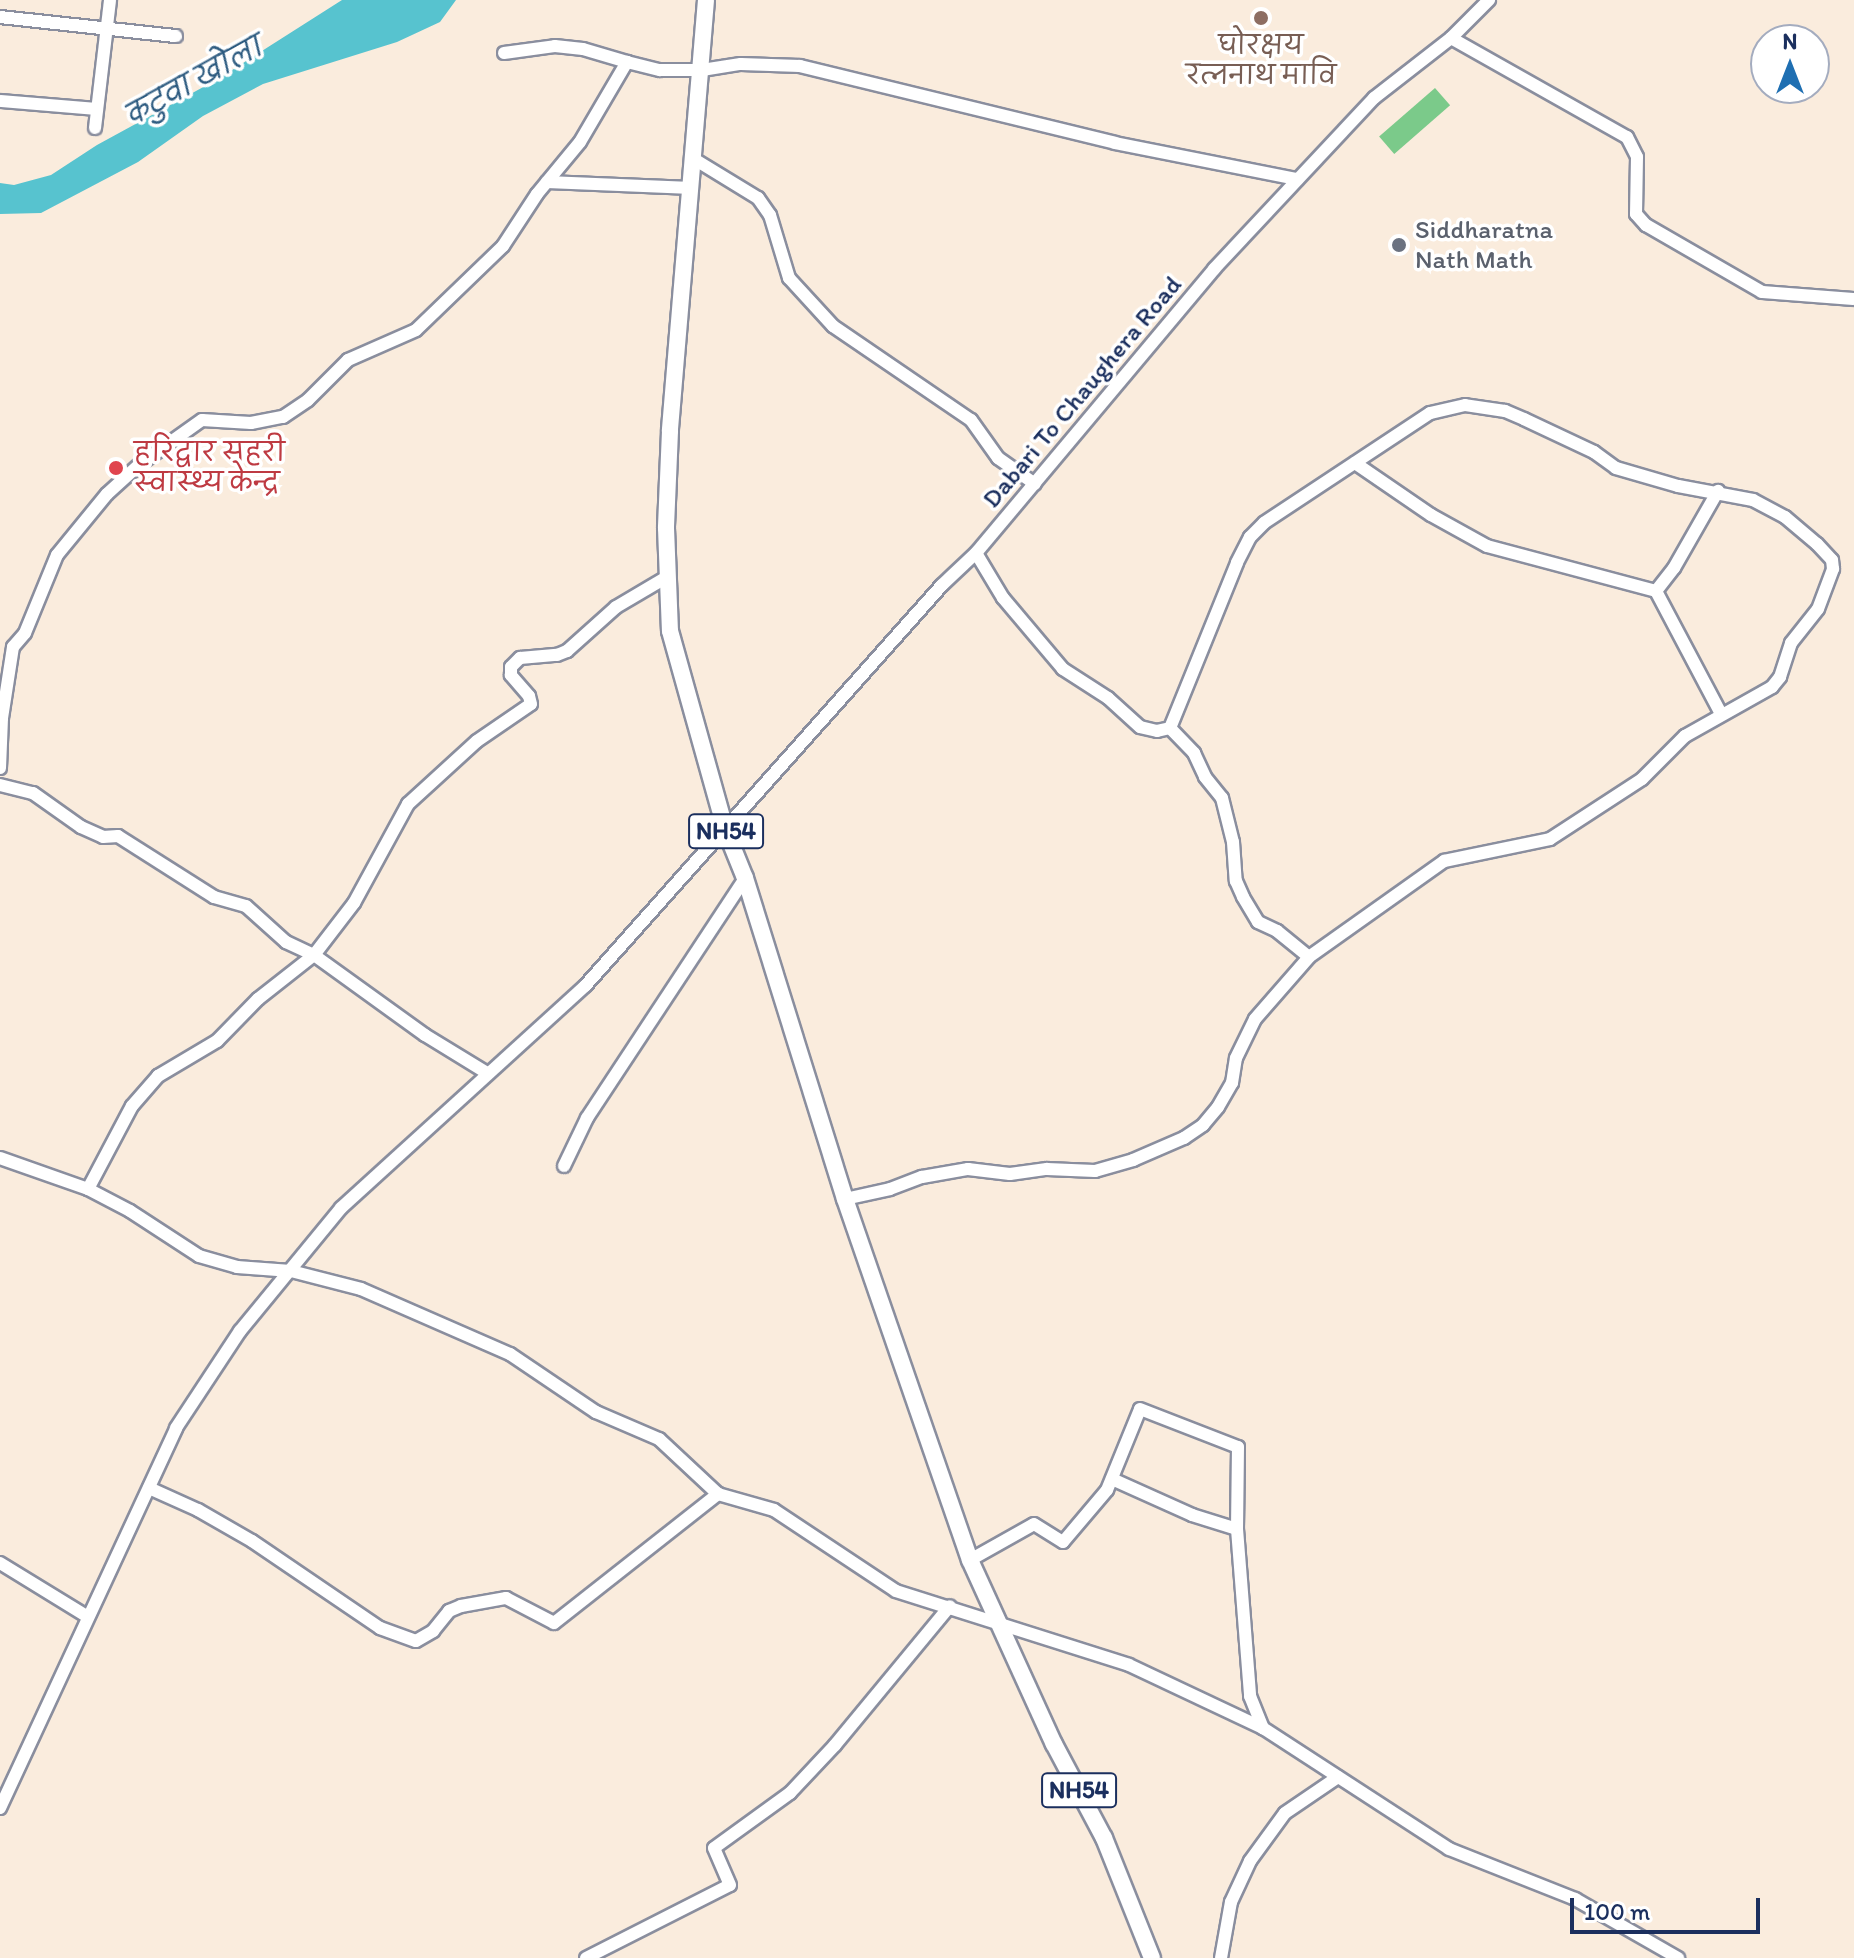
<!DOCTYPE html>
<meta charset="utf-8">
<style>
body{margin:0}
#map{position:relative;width:1854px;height:1958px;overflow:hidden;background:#faecdd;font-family:Itim,"Playpen Sans Deva",sans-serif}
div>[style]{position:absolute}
.green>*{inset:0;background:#7bca8a;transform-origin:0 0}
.water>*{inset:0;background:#57c3cf}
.roads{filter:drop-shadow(2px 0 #8a8e9e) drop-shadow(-2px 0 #8a8e9e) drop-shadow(0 2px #8a8e9e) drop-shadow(0 -2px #8a8e9e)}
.minor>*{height:12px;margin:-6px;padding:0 6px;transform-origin:6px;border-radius:6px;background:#fff}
.major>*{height:16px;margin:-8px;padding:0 8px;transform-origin:8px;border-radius:8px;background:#fff}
.dots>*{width:22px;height:22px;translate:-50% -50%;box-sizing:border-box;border:4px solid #fff;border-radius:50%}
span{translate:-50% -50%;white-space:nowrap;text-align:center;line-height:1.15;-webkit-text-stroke:7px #fff;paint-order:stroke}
.shield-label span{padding:2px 6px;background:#fff;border:2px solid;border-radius:6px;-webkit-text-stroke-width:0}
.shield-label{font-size:24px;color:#1b2f5e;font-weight:700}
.education-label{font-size:26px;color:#785e54}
.worship-label{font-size:26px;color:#5b616d}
.left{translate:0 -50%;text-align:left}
.street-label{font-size:26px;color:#1b2f5e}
.health-label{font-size:26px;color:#be3a42}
.water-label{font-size:28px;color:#2d5b80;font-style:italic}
.north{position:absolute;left:1750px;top:24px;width:80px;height:80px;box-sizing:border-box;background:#fff;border:2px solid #a4acbf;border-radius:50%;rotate:0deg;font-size:22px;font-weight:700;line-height:32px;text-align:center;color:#1b2f5e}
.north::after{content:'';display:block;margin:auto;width:28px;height:36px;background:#1f6fb2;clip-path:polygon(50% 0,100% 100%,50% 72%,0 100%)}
.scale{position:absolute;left:1570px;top:1898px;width:190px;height:36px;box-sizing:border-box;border:4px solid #1b2f5e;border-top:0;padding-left:10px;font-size:24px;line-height:28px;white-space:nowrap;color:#1b2f5e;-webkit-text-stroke:6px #fff;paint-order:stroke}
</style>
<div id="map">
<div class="green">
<i style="left:1435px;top:88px;width:23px;height:74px;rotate:49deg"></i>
</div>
<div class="water">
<i style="clip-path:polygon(342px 0,456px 0,440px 22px,397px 42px,263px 84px,203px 116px,138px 162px,41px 213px,0 214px,0 183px,14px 185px,51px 175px,97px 145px,218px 79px)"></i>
</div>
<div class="roads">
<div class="minor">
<i style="left:0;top:17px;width:177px;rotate:6.2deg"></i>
<i style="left:1451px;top:38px;width:202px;rotate:29.4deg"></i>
<i style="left:1627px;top:137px;width:22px;rotate:63deg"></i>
<i style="left:1637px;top:157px;width:57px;rotate:91deg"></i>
<i style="left:1636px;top:214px;width:15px;rotate:48deg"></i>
<i style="left:1646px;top:225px;width:134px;rotate:30deg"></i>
<i style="left:1762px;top:292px;width:92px;rotate:4.4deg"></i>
<i style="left:504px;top:53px;width:51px;rotate:-7.8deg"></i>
<i style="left:555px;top:46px;width:28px;rotate:6deg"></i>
<i style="left:583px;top:49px;width:46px;rotate:16.5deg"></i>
<i style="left:0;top:101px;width:97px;rotate:4.7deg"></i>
<i style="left:95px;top:128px;width:129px;rotate:-83.3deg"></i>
<i style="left:694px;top:159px;width:75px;rotate:31.4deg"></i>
<i style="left:758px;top:198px;width:21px;rotate:55deg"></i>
<i style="left:770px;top:215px;width:66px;rotate:73.2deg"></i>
<i style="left:789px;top:278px;width:65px;rotate:47.5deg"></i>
<i style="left:833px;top:326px;width:167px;rotate:34.3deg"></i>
<i style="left:971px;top:420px;width:47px;rotate:54.6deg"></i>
<i style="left:998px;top:458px;width:45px;rotate:35.1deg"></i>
<i style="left:547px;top:182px;width:145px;rotate:2.4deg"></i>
<i style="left:1355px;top:463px;width:92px;rotate:34.4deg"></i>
<i style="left:1431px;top:515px;width:64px;rotate:29deg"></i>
<i style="left:1487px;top:546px;width:175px;rotate:14.9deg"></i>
<i style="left:1656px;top:591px;width:29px;rotate:-52deg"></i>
<i style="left:1674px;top:568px;width:89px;rotate:-60.3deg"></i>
<i style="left:1656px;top:591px;width:139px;rotate:62.1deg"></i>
<i style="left:1170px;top:728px;width:35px;rotate:46deg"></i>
<i style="left:1194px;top:753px;width:26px;rotate:65deg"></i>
<i style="left:1205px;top:777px;width:27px;rotate:51deg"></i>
<i style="left:1222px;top:798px;width:45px;rotate:76deg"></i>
<i style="left:1233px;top:842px;width:39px;rotate:86deg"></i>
<i style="left:1236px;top:881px;width:17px;rotate:66deg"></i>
<i style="left:1243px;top:897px;width:29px;rotate:59deg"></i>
<i style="left:1258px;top:922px;width:21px;rotate:25deg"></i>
<i style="left:1277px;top:931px;width:41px;rotate:39.1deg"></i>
<i style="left:0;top:768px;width:50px;rotate:-87.7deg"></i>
<i style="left:2px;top:718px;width:72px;rotate:-81.2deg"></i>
<i style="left:13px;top:647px;width:18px;rotate:-49deg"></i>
<i style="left:25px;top:633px;width:84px;rotate:-67.7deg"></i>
<i style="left:57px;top:555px;width:79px;rotate:-50.7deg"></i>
<i style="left:107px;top:494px;width:45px;rotate:-42.3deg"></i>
<i style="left:140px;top:464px;width:76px;rotate:-35.4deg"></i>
<i style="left:202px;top:420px;width:49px;rotate:3.5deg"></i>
<i style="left:251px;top:423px;width:33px;rotate:-11deg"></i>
<i style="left:283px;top:417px;width:30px;rotate:-34deg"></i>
<i style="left:308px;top:400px;width:57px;rotate:-45deg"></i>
<i style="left:348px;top:360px;width:74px;rotate:-23.8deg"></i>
<i style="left:416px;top:330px;width:121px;rotate:-44deg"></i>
<i style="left:503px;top:246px;width:62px;rotate:-56.8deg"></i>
<i style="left:537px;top:194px;width:67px;rotate:-50.4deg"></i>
<i style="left:580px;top:142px;width:93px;rotate:-59.6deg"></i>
<i style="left:627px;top:62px;width:34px;rotate:14deg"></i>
<i style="left:660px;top:70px;width:42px"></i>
<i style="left:702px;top:70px;width:39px;rotate:-9deg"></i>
<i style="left:741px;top:64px;width:59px;rotate:1.9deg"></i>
<i style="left:800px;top:66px;width:324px;rotate:13.7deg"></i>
<i style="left:1115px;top:143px;width:186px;rotate:11.2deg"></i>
<i style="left:0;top:785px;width:34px;rotate:14deg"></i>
<i style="left:33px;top:793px;width:59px;rotate:35.3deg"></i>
<i style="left:81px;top:827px;width:24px;rotate:24deg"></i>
<i style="left:103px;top:837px;width:15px;rotate:-4deg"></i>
<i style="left:118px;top:836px;width:114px;rotate:32.4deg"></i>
<i style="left:214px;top:897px;width:33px;rotate:16deg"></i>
<i style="left:246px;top:906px;width:54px;rotate:42deg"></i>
<i style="left:286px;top:942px;width:31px;rotate:25deg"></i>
<i style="left:314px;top:955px;width:137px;rotate:35.8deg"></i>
<i style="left:425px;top:1035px;width:73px;rotate:31.5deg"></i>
<i style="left:0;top:1158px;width:93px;rotate:19.4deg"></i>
<i style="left:88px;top:1189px;width:47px;rotate:27.6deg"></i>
<i style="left:130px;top:1211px;width:82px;rotate:33.1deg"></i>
<i style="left:199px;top:1256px;width:40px;rotate:16deg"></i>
<i style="left:237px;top:1267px;width:54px;rotate:4.2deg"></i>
<i style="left:291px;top:1271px;width:72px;rotate:14.4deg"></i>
<i style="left:361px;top:1289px;width:163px;rotate:23.6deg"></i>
<i style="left:510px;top:1354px;width:104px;rotate:34deg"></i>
<i style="left:596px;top:1412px;width:69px;rotate:23.2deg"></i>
<i style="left:659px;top:1439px;width:81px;rotate:43deg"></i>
<i style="left:718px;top:1494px;width:58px;rotate:15.9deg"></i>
<i style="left:774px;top:1510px;width:146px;rotate:33.6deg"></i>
<i style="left:896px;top:1591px;width:244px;rotate:17.6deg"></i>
<i style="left:1129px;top:1665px;width:148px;rotate:25.2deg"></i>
<i style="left:1263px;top:1728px;width:222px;rotate:33deg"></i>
<i style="left:1449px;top:1849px;width:136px;rotate:21.6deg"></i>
<i style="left:1575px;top:1899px;width:119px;rotate:29.8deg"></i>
<i style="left:564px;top:1166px;width:53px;rotate:-64.4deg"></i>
<i style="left:587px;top:1118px;width:287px;rotate:-56.6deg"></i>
<i style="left:88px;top:1189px;width:94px;rotate:-62.1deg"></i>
<i style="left:132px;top:1106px;width:40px;rotate:-49deg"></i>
<i style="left:158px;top:1076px;width:69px;rotate:-30.7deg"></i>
<i style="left:217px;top:1041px;width:59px;rotate:-45.7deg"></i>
<i style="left:258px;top:999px;width:71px;rotate:-38.2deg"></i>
<i style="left:314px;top:955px;width:66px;rotate:-52.4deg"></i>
<i style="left:354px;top:903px;width:113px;rotate:-61.4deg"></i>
<i style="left:408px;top:804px;width:93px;rotate:-42.4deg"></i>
<i style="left:477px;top:741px;width:65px;rotate:-34.4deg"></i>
<i style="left:531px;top:704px;width:8px;rotate:-104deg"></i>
<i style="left:529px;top:696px;width:28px;rotate:-131deg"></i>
<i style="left:511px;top:675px;width:8px;rotate:-90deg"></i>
<i style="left:511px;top:667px;width:13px;rotate:-45deg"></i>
<i style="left:520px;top:658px;width:37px;rotate:-5deg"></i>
<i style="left:557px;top:655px;width:11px;rotate:-22deg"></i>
<i style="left:567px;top:651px;width:66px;rotate:-41.9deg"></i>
<i style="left:616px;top:607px;width:59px;rotate:-30.5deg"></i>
<i style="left:845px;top:1199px;width:46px;rotate:-12.5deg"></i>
<i style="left:890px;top:1189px;width:34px;rotate:-21deg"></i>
<i style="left:922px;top:1177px;width:47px;rotate:-9.9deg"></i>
<i style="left:968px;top:1169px;width:42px;rotate:6.8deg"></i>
<i style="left:1010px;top:1174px;width:37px;rotate:-8deg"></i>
<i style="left:1047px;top:1169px;width:48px;rotate:2.4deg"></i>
<i style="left:1095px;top:1171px;width:40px;rotate:-16deg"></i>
<i style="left:1133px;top:1160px;width:56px;rotate:-23.3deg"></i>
<i style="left:1184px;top:1138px;width:23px;rotate:-34deg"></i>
<i style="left:1203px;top:1125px;width:23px;rotate:-50deg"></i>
<i style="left:1218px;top:1107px;width:28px;rotate:-60deg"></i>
<i style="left:1232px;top:1083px;width:25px;rotate:-81deg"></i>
<i style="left:1236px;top:1058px;width:43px;rotate:-64deg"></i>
<i style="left:1255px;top:1019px;width:82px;rotate:-48.9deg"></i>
<i style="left:1309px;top:957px;width:166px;rotate:-35.4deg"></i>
<i style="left:1444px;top:861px;width:108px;rotate:-11.7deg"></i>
<i style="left:1550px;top:839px;width:110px;rotate:-33.1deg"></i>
<i style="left:1642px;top:779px;width:61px;rotate:-45deg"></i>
<i style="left:1685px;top:736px;width:100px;rotate:-29.4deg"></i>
<i style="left:1772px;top:687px;width:13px;rotate:-51deg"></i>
<i style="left:1780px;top:677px;width:36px;rotate:-72deg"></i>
<i style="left:1791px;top:643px;width:43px;rotate:-51.5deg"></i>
<i style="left:1818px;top:609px;width:43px;rotate:-69.4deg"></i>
<i style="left:1833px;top:569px;width:9px;rotate:-96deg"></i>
<i style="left:1832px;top:560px;width:22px;rotate:-133deg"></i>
<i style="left:1817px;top:544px;width:42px;rotate:-139.8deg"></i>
<i style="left:1785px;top:517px;width:36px;rotate:-152deg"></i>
<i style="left:1753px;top:500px;width:76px;rotate:-169.4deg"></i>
<i style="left:1678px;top:486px;width:65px;rotate:-163.8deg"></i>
<i style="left:1616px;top:468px;width:27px;rotate:-144deg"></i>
<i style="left:1594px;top:452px;width:77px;rotate:-154.8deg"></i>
<i style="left:1524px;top:419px;width:21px;rotate:-157deg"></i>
<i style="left:1505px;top:411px;width:40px;rotate:-171.5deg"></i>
<i style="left:1465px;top:405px;width:36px;rotate:167deg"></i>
<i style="left:1430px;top:413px;width:199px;rotate:146.5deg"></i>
<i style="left:1264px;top:523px;width:20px;rotate:135deg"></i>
<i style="left:1250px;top:537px;width:29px;rotate:117deg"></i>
<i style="left:1237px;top:563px;width:178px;rotate:112.1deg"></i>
<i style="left:1170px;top:728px;width:13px;rotate:167deg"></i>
<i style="left:1157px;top:731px;width:17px;rotate:-167deg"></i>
<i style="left:1140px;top:727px;width:43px;rotate:-137.8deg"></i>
<i style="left:1108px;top:698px;width:54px;rotate:-147.2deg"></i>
<i style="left:1063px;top:669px;width:93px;rotate:-130.2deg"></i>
<i style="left:1003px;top:598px;width:52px;rotate:-121deg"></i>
<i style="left:1112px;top:1479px;width:88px;rotate:24.2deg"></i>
<i style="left:1192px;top:1515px;width:47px;rotate:17.3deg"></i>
<i style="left:149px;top:1488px;width:54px;rotate:24.2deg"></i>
<i style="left:198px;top:1510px;width:62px;rotate:29.9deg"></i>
<i style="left:252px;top:1541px;width:155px;rotate:34.2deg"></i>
<i style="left:380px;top:1628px;width:38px;rotate:20deg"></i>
<i style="left:416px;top:1641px;width:20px;rotate:-30deg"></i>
<i style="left:433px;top:1631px;width:26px;rotate:-51deg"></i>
<i style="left:449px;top:1611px;width:13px;rotate:-23deg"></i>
<i style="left:461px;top:1606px;width:46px;rotate:-10.1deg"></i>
<i style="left:506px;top:1598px;width:54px;rotate:27.5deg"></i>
<i style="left:554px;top:1623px;width:209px;rotate:-38.2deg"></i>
<i style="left:970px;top:1560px;width:73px;rotate:-29.4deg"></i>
<i style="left:1034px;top:1524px;width:34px;rotate:32deg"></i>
<i style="left:1063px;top:1542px;width:68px;rotate:-49.8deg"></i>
<i style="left:1107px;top:1490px;width:87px;rotate:-67.8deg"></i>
<i style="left:1140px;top:1409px;width:105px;rotate:21.2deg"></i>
<i style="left:1238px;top:1447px;width:82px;rotate:90.7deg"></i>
<i style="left:1237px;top:1529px;width:168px;rotate:85.5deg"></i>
<i style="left:1250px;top:1696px;width:35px;rotate:68deg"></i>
<i style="left:0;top:1563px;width:103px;rotate:31.5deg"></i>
<i style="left:0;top:1808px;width:419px;rotate:-65.1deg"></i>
<i style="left:176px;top:1428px;width:116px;rotate:-56.6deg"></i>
<i style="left:240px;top:1331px;width:159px;rotate:-50.6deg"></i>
<i style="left:341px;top:1208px;width:330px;rotate:-42.3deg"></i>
<i style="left:585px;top:986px;width:537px;rotate:-48.32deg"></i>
<i style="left:942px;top:585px;width:47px;rotate:-43.3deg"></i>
<i style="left:976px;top:553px;width:371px;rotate:-50deg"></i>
<i style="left:1214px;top:269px;width:234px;rotate:-46.9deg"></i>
<i style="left:1374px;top:98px;width:98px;rotate:-37.9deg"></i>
<i style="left:1451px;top:38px;width:54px;rotate:-45deg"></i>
<i style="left:586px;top:1958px;width:161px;rotate:-26.9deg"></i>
<i style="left:730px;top:1885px;width:40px;rotate:-113.4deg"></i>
<i style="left:714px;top:1848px;width:94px;rotate:-35.9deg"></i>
<i style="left:790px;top:1793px;width:66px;rotate:-46.8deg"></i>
<i style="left:835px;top:1745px;width:180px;rotate:-50.4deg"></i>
<i style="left:1221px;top:1958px;width:57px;rotate:-79.9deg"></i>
<i style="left:1231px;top:1902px;width:45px;rotate:-65.1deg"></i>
<i style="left:1250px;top:1861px;width:59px;rotate:-53.9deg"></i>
<i style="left:1285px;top:1813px;width:64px;rotate:-34.2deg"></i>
</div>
<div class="major">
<i style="left:706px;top:0;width:433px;rotate:94.8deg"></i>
<i style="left:670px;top:431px;width:97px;rotate:92.4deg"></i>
<i style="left:666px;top:528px;width:103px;rotate:87.8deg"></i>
<i style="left:670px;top:631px;width:208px;rotate:74.4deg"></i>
<i style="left:726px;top:831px;width:51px;rotate:68deg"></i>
<i style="left:745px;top:878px;width:336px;rotate:72.7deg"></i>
<i style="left:845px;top:1199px;width:382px;rotate:70.9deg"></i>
<i style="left:970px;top:1560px;width:202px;rotate:65.5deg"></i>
<i style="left:1054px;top:1744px;width:106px;rotate:62deg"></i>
<i style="left:1104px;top:1838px;width:129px;rotate:68.2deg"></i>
</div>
</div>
<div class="dots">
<i style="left:1261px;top:18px;background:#8d6e63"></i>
<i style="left:1399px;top:245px;background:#6b7280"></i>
<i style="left:116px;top:468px;background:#e0444e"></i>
</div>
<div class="shield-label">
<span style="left:726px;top:831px">NH54</span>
<span style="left:1079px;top:1790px">NH54</span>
</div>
<div class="education-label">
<span style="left:1261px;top:61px">घोरक्षय<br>रत्ननाथ मावि</span>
</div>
<div class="worship-label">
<span class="left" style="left:1415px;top:245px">Siddharatna<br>Nath Math</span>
</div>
<div class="street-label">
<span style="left:1082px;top:392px;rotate:-50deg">Dabari To Chaughera Road</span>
</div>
<div class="health-label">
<span class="left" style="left:134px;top:468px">हरिद्वार सहरी<br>स्वास्थ्य केन्द्र</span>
</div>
<div class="water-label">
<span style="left:193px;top:81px;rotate:-29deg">कटुवा खोला</span>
</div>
<div class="north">N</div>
<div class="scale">100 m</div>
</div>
